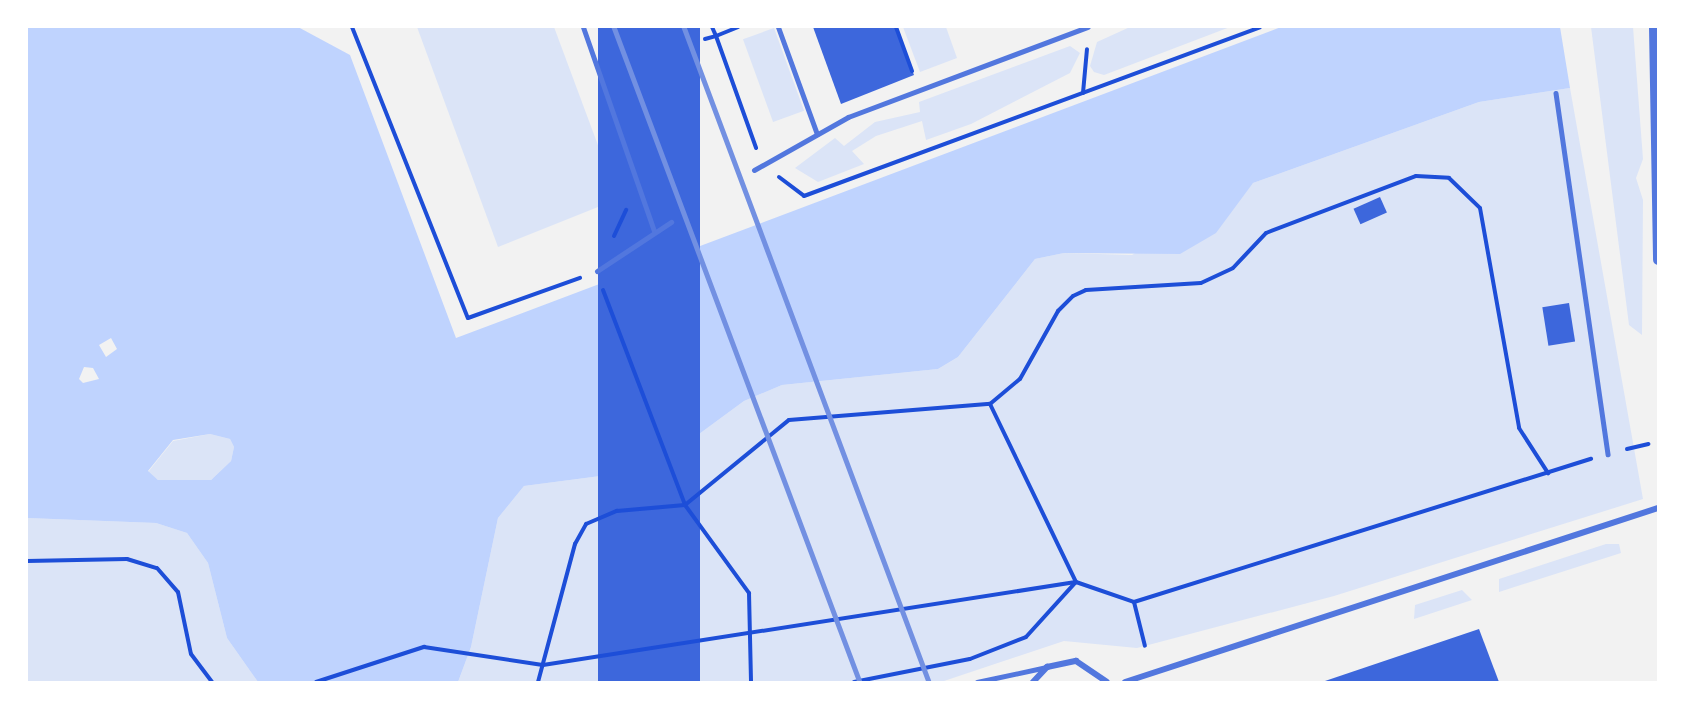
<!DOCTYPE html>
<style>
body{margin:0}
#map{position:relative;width:1685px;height:709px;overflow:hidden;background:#f2f2f2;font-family:"DejaVu Sans",sans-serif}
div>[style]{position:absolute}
.green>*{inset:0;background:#dbe4f7;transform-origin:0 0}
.water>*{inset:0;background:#bfd3fe}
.building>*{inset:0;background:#3d67dc;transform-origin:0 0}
.path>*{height:4px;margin:-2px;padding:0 2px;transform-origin:2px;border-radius:2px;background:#1d4ed8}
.service>*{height:4.5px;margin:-2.25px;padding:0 2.25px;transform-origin:2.25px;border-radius:2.25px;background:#5277de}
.pedestrian>*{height:5px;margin:-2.5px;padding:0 2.5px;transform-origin:2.5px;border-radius:2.5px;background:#5277de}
.minor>*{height:6px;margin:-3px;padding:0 3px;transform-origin:3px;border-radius:3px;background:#5277de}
.tertiary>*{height:10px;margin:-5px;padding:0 5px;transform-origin:5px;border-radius:5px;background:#5277de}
.rail>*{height:4.5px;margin:-2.25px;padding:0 2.25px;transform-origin:2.25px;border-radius:2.25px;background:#7290e2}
span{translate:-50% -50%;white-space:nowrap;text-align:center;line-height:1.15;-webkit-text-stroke:4.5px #fff;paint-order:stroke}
.frame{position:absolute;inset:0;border:28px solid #fff;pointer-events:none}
</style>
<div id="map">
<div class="green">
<i style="clip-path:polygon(417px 27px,554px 27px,618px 199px,498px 247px)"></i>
<i style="clip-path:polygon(903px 27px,946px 27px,957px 58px,920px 72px)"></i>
<i style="clip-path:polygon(1130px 27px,1230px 27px,1104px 75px,1094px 72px,1090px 66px,1097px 42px)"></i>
<i style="clip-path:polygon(1591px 27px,1633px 27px,1643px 159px,1636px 178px,1643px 200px,1642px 335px,1629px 325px)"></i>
<i style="left:774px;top:28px;width:88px;height:33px;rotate:70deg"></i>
<i style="clip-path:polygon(1070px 46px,1080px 53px,1070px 73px,971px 124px,926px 140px,922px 121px,876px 136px,852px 151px,864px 164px,818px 182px,795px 168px,835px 138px,844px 146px,875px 122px,920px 112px,919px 102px)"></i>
<i style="clip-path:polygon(1570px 88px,1643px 499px,1334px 596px,1137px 648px,1064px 641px,941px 682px,458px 682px,471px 647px,498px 518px,524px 486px,631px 472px,676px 451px,744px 401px,782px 385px,938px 369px,958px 357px,1035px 259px,1064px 253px,1132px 255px,1253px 183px,1479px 102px)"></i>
<i style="clip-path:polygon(210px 434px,230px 439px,234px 447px,231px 461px,211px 480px,158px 480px,148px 472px,173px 441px)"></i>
<i style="clip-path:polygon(27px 518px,156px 523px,187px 533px,208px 563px,227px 638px,258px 682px,27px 682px)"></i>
<i style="clip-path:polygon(1606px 544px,1619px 544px,1621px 553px,1499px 592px,1499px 579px)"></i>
<i style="clip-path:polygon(1462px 590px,1472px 600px,1414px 619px,1415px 605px)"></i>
</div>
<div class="water">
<i style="clip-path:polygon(evenodd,27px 27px,298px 27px,350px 55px,456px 338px,1281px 27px,1560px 27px,1570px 88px,1479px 102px,1253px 183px,1216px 233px,1180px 254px,1064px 253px,1035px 259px,958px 357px,938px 369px,782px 385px,744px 401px,676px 451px,631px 472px,524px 486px,498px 518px,471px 647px,458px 682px,258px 682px,227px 638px,208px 563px,187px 533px,156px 523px,27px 518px,27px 27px,111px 338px,117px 349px,106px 357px,99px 345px,111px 338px,27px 27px,84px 367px,93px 368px,99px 379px,83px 383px,79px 379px,84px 367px,27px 27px,210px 434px,230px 439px,234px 447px,231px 461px,211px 480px,158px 480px,148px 471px,173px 440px,210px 434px)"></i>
</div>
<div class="building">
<i style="left:598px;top:27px;width:102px;height:699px"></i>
<i style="clip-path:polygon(813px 27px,895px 27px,914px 75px,841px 104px)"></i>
<i style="left:1380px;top:197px;width:17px;height:29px;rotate:66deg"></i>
<i style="left:1569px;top:303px;width:39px;height:27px;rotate:81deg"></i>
<i style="clip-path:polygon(1479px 629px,1499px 682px,1322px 682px)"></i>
</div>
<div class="path">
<i style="left:352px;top:27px;width:313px;rotate:68.3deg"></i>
<i style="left:468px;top:318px;width:119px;rotate:-19.7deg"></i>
<i style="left:712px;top:27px;width:10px;rotate:66deg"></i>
<i style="left:716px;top:36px;width:24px;rotate:-22deg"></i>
<i style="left:896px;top:27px;width:47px;rotate:70deg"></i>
<i style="left:705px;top:39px;width:11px;rotate:-15deg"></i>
<i style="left:716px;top:36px;width:119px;rotate:70.3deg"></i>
<i style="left:1083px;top:93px;width:44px;rotate:-84.8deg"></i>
<i style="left:779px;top:177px;width:31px;rotate:37deg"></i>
<i style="left:804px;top:196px;width:486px;rotate:-20.3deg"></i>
<i style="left:614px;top:236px;width:29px;rotate:-65deg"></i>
<i style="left:603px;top:290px;width:230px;rotate:69.1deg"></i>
<i style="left:685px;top:505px;width:109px;rotate:54deg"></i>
<i style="left:749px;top:593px;width:89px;rotate:88.7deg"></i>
<i style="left:990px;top:404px;width:198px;rotate:64.2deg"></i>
<i style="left:1627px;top:449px;width:22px;rotate:-13deg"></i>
<i style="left:27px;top:561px;width:100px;rotate:-1.1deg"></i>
<i style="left:127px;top:559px;width:31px;rotate:17deg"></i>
<i style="left:157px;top:568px;width:32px;rotate:49deg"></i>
<i style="left:178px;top:592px;width:63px;rotate:78.2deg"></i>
<i style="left:191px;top:654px;width:35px;rotate:53deg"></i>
<i style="left:1134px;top:602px;width:45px;rotate:76deg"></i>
<i style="left:316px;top:682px;width:114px;rotate:-18deg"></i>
<i style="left:424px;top:647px;width:120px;rotate:8.6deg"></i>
<i style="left:543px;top:665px;width:539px;rotate:-8.85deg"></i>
<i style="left:1076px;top:582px;width:61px;rotate:19deg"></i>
<i style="left:1134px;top:602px;width:479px;rotate:-17.4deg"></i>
<i style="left:538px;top:682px;width:143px;rotate:-75deg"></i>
<i style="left:575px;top:544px;width:23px;rotate:-61deg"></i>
<i style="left:586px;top:524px;width:34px;rotate:-23deg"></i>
<i style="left:617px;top:511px;width:68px;rotate:-5deg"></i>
<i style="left:685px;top:505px;width:134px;rotate:-39.3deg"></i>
<i style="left:789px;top:420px;width:202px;rotate:-4.6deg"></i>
<i style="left:990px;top:404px;width:39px;rotate:-40deg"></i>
<i style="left:1020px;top:379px;width:78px;rotate:-60.8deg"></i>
<i style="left:1058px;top:311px;width:21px;rotate:-45deg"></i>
<i style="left:1073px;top:296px;width:14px;rotate:-25deg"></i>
<i style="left:1086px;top:290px;width:115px;rotate:-3.5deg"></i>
<i style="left:1201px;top:283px;width:35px;rotate:-25deg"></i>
<i style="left:1233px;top:268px;width:48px;rotate:-46.7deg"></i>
<i style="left:1266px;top:233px;width:160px;rotate:-20.8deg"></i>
<i style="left:1416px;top:176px;width:33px;rotate:3deg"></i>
<i style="left:1449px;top:178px;width:43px;rotate:44.1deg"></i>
<i style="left:1480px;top:208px;width:223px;rotate:79.9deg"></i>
<i style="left:1519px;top:428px;width:54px;rotate:57.2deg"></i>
<i style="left:854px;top:682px;width:118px;rotate:-11.2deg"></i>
<i style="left:970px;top:659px;width:60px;rotate:-21.4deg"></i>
<i style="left:1026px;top:637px;width:73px;rotate:-47.8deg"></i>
</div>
<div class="service">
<i style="left:1556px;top:93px;width:365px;rotate:81.8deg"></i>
<i style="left:977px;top:682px;width:72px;rotate:-12.1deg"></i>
</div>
<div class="pedestrian">
<i style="left:583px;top:27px;width:216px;rotate:70.8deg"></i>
<i style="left:778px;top:27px;width:114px;rotate:70deg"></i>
<i style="left:754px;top:170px;width:108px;rotate:-29.4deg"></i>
<i style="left:848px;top:117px;width:256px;rotate:-20.6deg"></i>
<i style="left:597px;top:271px;width:89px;rotate:-33.5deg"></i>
</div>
<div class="minor">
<i style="left:1033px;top:682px;width:21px;rotate:-47deg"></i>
<i style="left:1047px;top:667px;width:30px;rotate:-12deg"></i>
<i style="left:1076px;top:661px;width:37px;rotate:34deg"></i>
<i style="left:1125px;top:682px;width:561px;rotate:-18.08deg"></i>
</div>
<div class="tertiary">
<i style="left:1654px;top:27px;width:233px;rotate:89deg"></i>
</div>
<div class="rail">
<i style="left:614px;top:27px;width:700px;rotate:69.42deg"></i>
<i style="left:684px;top:27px;width:699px;rotate:69.49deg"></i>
</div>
<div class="frame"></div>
</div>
